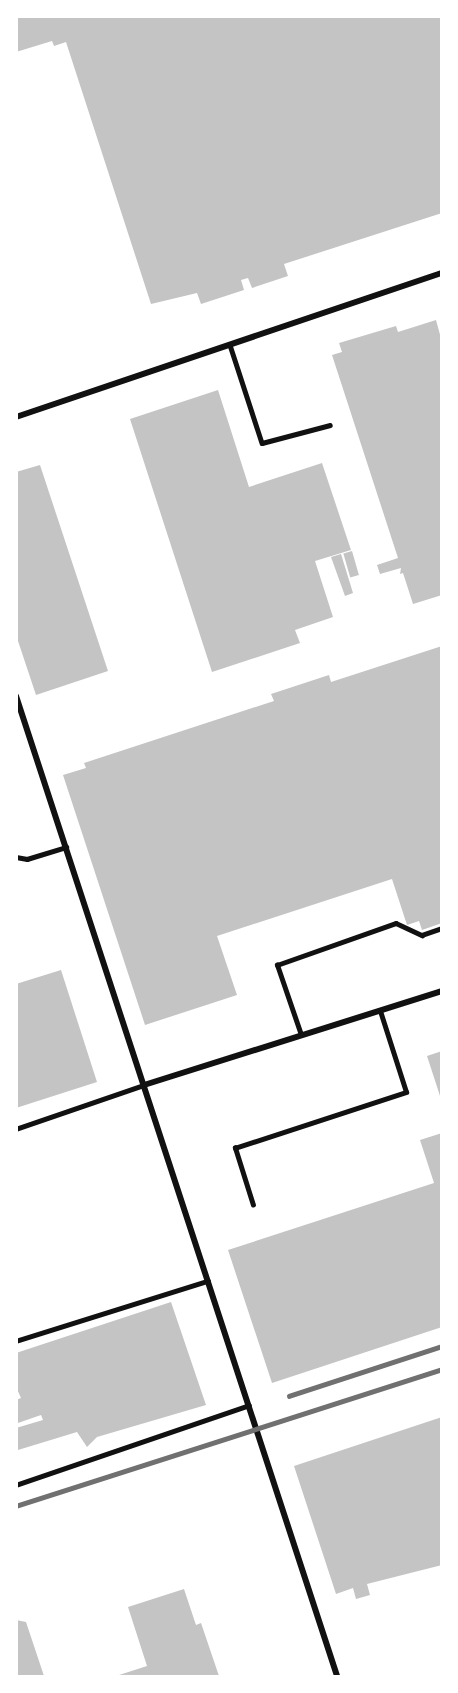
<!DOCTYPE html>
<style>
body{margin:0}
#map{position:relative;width:458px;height:1693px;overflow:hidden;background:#fff;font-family:"PT Serif",serif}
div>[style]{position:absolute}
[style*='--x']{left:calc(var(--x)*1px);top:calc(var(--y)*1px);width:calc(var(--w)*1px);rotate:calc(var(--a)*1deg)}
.building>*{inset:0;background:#c4c4c4;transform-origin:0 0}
.service>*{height:4.5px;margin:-2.25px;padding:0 2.25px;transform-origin:2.25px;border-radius:2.25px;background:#111}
.minor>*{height:6px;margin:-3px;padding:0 3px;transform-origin:3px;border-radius:3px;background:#111}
.rail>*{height:4.5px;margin:-2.25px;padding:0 2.25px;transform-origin:2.25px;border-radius:2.25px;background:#707070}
span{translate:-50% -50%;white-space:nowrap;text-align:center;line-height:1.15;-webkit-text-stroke:5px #fff;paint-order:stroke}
.frame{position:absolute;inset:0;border:18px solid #fff;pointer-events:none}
</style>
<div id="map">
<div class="building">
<div style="clip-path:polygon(16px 16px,442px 16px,442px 213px,284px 264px,288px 276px,252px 288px,248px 278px,241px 280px,244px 290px,201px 304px,197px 293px,151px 304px,66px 42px,54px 46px,52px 41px,16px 52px)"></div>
<div style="clip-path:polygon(436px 320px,442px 342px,442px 595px,413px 604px,403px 573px,400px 574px,401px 568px,380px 574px,377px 565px,398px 558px,332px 355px,342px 352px,339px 343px,396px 326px,398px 332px)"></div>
<div style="clip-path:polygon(218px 390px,249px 487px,322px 463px,351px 550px,315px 561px,333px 617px,295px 630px,300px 643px,212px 672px,130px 419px)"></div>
<div style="clip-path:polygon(40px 465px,108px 671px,36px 695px,16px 635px,16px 472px)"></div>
<div style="left:352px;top:551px;width:25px;height:9px;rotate:74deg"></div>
<div style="clip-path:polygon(341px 554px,353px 593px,345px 596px,331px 557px)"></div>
<div style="clip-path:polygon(442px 646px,442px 923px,422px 930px,419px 921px,407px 925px,392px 879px,217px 936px,237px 995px,145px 1025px,63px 775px,86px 768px,84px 763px,274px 701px,271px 694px,329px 675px,331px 682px)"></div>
<div style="clip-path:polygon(61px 970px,97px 1082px,16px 1108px,16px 984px)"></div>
<div style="clip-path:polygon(442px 1051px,442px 1099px,441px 1099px,427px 1056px)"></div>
<div style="clip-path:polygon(442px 1133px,442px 1327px,272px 1383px,228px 1250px,434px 1183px,420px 1140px)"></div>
<div style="clip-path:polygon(171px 1302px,206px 1405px,97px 1437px,87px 1447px,77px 1432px,18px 1450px,16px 1428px,43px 1420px,41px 1415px,18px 1423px,16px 1400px,21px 1398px,16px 1387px,16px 1353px)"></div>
<div style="clip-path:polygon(442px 1417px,442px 1565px,367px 1584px,370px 1595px,356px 1599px,353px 1588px,336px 1594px,294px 1466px)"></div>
<div style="clip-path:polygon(184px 1589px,196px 1625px,201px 1623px,219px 1676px,116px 1676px,147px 1666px,128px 1607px)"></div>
<div style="clip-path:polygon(16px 1620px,26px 1622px,44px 1676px,16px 1676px)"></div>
</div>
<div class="service">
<div style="--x:230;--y:345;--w:103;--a:71.9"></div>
<div style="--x:262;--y:443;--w:70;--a:-14.8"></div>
<div style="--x:16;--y:857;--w:11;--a:10"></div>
<div style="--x:27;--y:859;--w:41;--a:-17.1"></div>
<div style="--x:301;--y:1035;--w:74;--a:-108.9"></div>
<div style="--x:277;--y:965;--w:126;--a:-19.4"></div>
<div style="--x:396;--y:923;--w:29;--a:25"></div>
<div style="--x:422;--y:935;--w:21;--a:-19"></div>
<div style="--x:16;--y:1129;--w:135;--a:-19"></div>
<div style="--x:253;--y:1205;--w:60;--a:-107.5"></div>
<div style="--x:235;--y:1148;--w:180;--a:-18.1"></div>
<div style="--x:406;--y:1092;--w:85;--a:-107.8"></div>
<div style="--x:16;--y:1341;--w:201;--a:-17.4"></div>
<div style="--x:16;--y:1485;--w:246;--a:-18.9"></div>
</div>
<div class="minor">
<div style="--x:16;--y:417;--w:450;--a:-18.7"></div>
<div style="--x:16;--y:696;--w:1031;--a:71.86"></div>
<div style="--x:144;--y:1085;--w:312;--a:-17.5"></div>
</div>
<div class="rail">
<div style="--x:289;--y:1396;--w:161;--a:-18.1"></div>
<div style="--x:16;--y:1506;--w:447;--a:-17.8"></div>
</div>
<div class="frame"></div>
</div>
